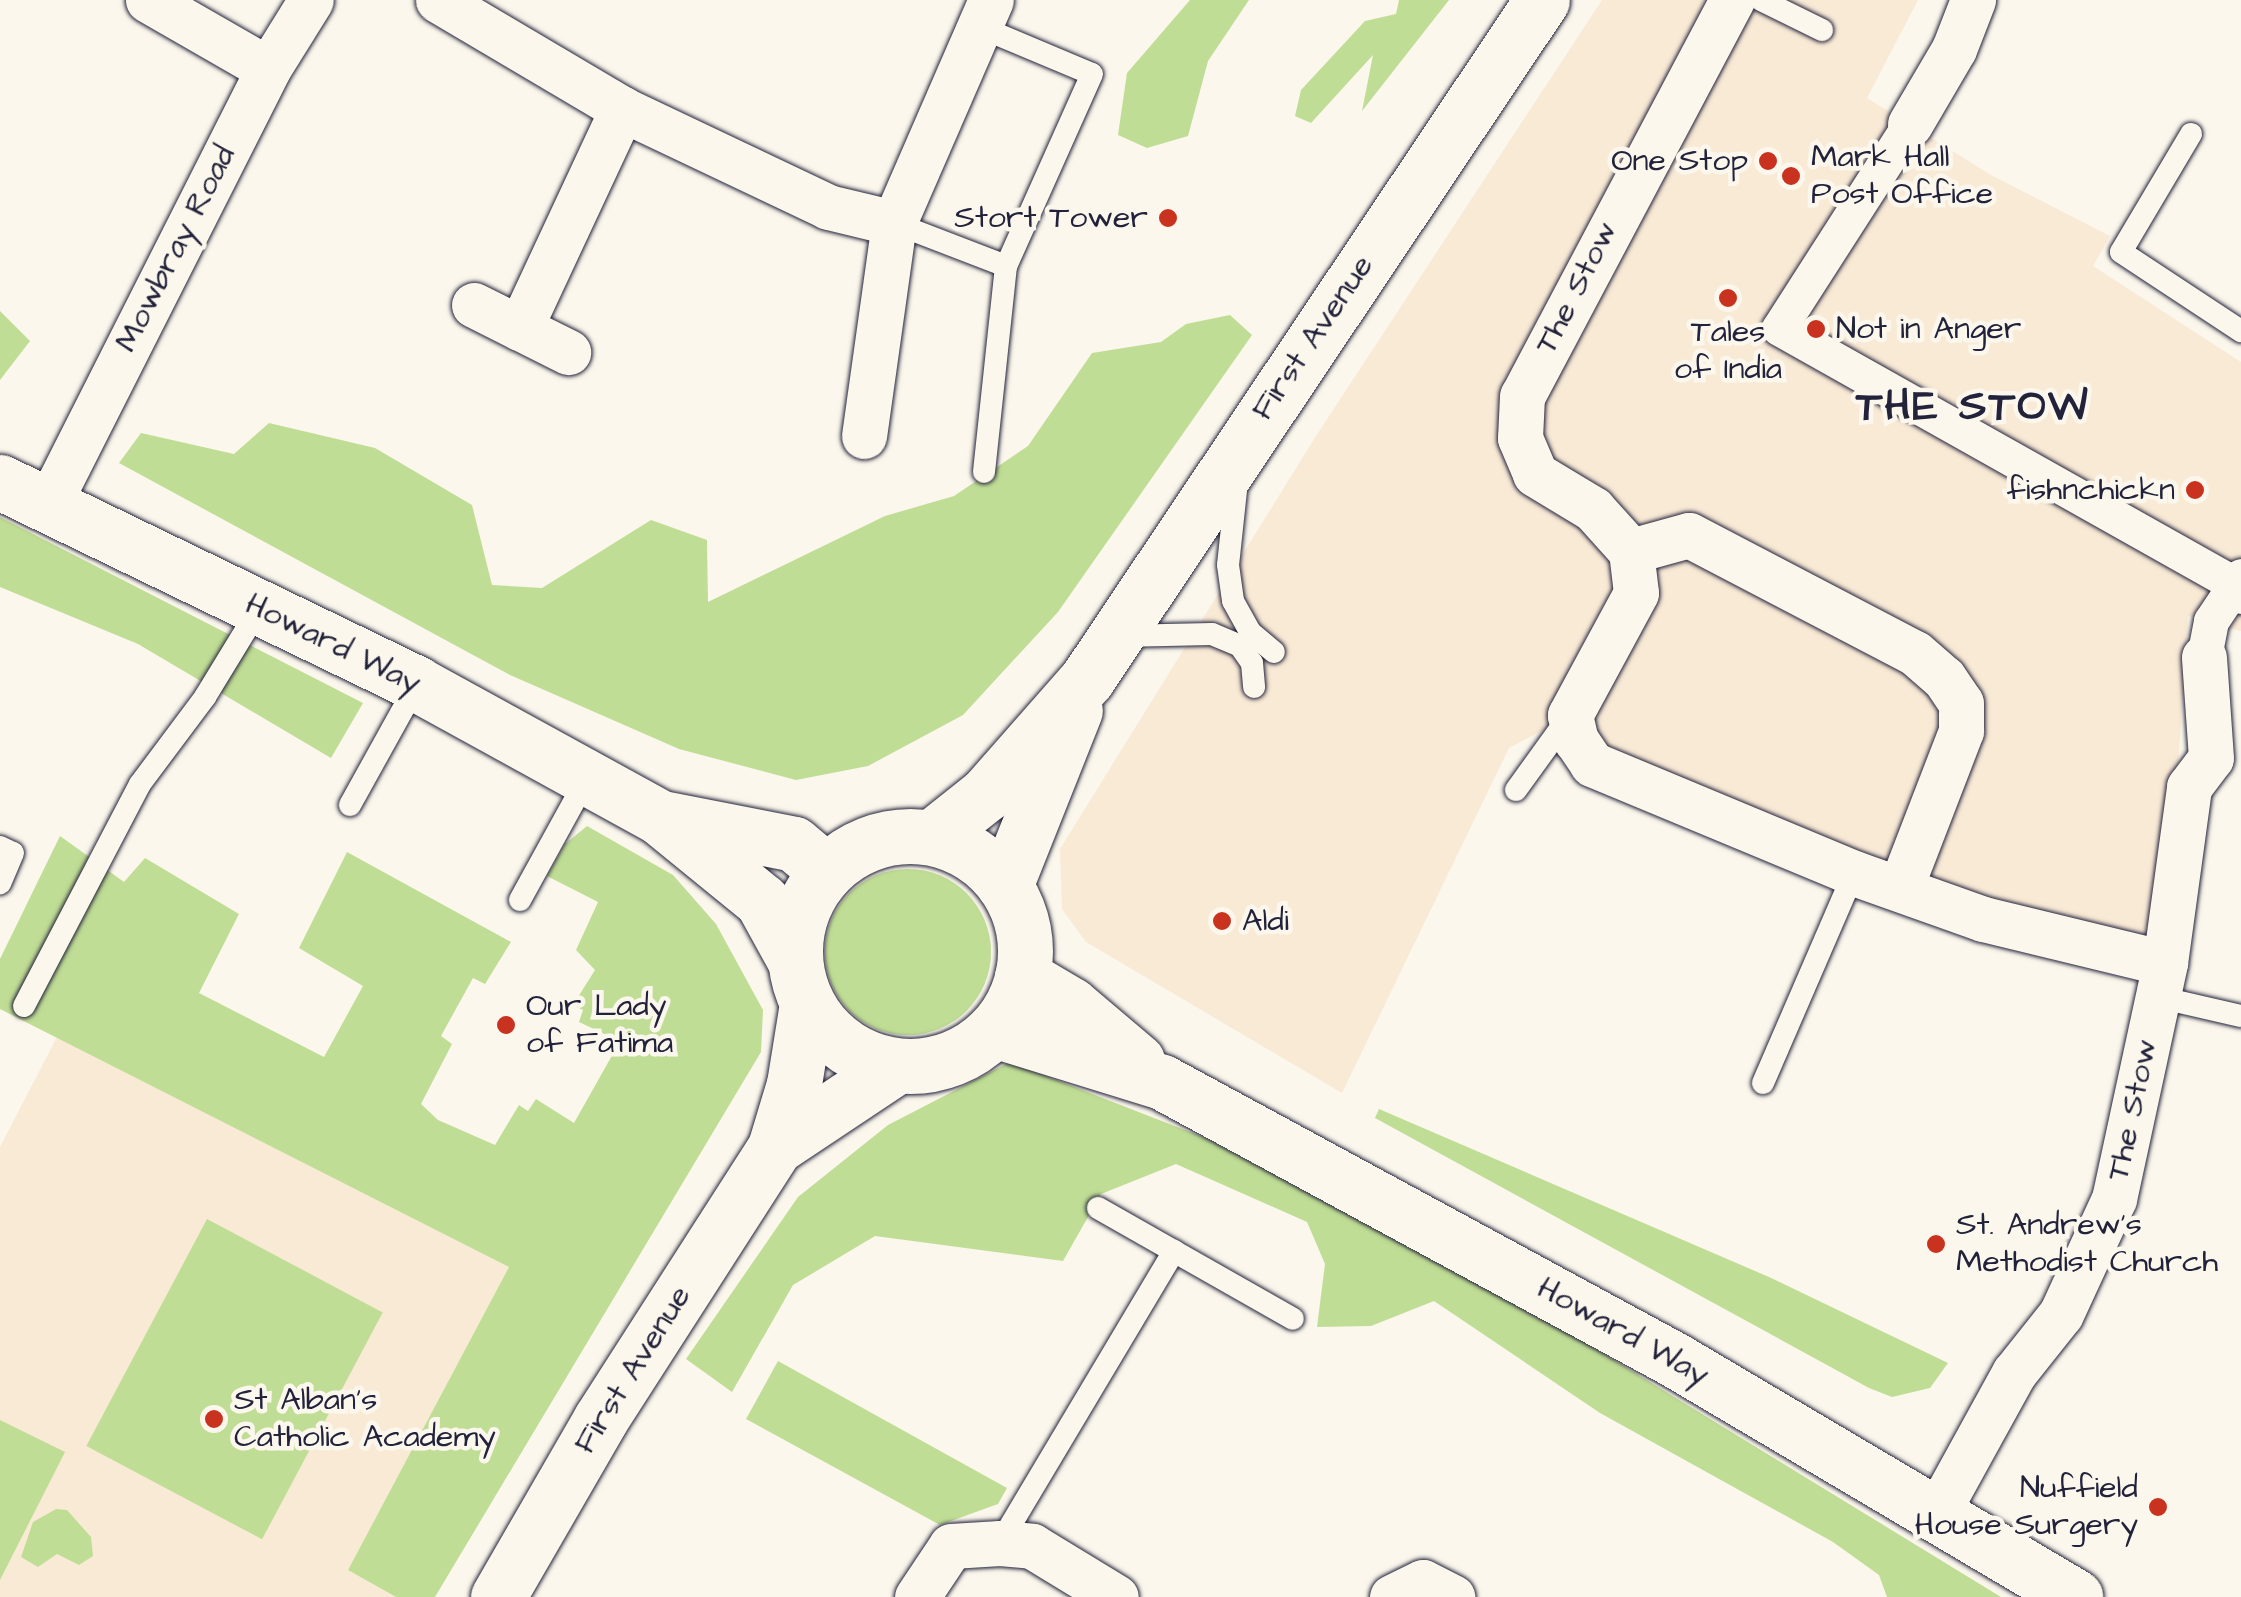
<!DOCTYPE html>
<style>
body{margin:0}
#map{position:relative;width:2241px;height:1597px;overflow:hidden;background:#fbf7ec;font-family:"Architects Daughter",sans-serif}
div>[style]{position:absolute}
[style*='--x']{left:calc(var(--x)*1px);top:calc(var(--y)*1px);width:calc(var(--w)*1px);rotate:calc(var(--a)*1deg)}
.built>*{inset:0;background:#f9ead6}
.green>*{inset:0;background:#c0dd95;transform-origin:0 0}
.round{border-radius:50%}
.roads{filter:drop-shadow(0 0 2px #22223b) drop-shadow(0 0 2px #22223b)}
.service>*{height:22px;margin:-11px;padding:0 11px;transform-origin:11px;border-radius:11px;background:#fbf7ec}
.pedestrian>*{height:35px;margin:-17.5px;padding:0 17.5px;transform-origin:17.5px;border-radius:17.5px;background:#fbf7ec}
.minor>*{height:45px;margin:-22.5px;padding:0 22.5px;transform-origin:22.5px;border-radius:22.5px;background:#fbf7ec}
.tertiary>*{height:55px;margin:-27.5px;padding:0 27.5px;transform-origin:27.5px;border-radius:27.5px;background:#fbf7ec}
.tertiary>.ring{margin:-27.5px;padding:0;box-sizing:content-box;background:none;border:55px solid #fbf7ec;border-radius:50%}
.dots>*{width:28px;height:28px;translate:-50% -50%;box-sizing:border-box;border:5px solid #fbf7ec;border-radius:50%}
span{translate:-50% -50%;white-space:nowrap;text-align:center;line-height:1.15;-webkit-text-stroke:9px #fbf7ec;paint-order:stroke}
.poi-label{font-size:32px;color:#22223b}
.left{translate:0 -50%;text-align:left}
.right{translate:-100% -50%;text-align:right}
.street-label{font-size:32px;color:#22223b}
.district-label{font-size:42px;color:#22223b;font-weight:700;letter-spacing:2.5px}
</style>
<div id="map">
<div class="built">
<div style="clip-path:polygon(1602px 0,1918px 0,1867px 98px,1991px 175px,2110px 236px,2093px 266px,2241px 362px,2241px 631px,2188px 616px,2165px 963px,1592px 764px,1570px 716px,1509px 748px,1342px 1093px,1086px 942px,1062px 909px,1060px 849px,1316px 436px)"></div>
<div style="clip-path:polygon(58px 1035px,509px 1267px,348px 1570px,396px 1597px,0 1597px,0 1147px)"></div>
</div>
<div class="green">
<div style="clip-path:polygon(1190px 0,1249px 0,1208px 61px,1188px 136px,1147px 148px,1118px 135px,1127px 73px)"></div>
<div style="clip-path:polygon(1399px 0,1449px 0,1362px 111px,1373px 55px,1311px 123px,1295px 116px,1301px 90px,1365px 21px,1396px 14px)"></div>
<div style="clip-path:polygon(0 311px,30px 341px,0 380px)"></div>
<div style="clip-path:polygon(1230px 315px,1252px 335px,1058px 612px,963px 715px,868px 766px,796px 780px,679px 749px,510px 675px,119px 463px,141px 433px,234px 454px,269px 423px,375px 448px,472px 505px,492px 585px,542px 588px,651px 520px,707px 540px,708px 602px,885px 516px,954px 496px,1028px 446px,1092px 353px,1161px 342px,1186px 324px)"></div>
<div style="clip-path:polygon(0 517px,363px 703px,331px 758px,138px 644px,0 587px)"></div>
<div style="clip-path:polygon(587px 826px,673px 875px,716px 924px,763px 1010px,761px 1052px,435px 1597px,396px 1597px,348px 1570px,509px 1267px,0 1009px,0 959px,60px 836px,124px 882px,145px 858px,239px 914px,199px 993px,324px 1057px,363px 986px,299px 948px,347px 852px,511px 942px,485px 984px,473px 978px,441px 1036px,452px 1044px,421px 1104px,438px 1120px,495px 1145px,519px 1105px,528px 1111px,536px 1099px,574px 1123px,614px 1052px,615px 1039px,579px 1022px,583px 1010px,573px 1005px,595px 970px,576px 950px,598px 902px,547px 876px,565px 844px)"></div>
<div class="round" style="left:825px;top:869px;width:166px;height:166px"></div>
<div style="clip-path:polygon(1010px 1062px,1208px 1139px,1560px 1327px,2001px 1597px,1887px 1597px,1879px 1575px,1833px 1542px,1600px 1413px,1434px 1301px,1371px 1326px,1317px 1327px,1325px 1264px,1307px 1222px,1176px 1164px,1101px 1194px,1063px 1261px,875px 1236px,793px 1285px,732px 1392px,686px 1359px,798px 1197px,888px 1125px)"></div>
<div style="clip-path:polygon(1379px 1109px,1769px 1277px,1948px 1363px,1930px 1388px,1892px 1397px,1869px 1388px,1375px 1118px)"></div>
<div style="left:207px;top:1219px;width:199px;height:257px;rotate:28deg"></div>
<div style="clip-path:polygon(778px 1361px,1007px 1488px,998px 1504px,940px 1525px,746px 1419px)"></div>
<div style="clip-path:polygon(0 1420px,65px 1452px,0 1580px)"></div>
<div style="clip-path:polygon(56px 1509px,67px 1510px,91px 1537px,93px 1556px,79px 1565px,57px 1554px,38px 1567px,21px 1557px,33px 1522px)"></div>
</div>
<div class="roads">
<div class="service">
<div style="--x:1761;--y:0;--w:68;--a:26.2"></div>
<div style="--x:980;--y:27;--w:121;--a:22.8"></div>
<div style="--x:1092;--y:74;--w:210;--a:114.1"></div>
<div style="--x:1006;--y:266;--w:207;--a:96.1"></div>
<div style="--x:2191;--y:134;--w:137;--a:120.7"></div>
<div style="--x:2121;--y:252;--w:144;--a:33.4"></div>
<div style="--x:894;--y:223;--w:120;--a:21"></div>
<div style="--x:1237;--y:481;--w:84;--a:96.1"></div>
<div style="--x:1228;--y:565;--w:36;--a:82"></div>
<div style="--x:1233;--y:601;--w:35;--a:61"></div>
<div style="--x:1250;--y:632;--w:31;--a:40"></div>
<div style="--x:1120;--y:636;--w:92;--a:-1.2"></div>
<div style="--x:1212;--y:634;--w:30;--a:23"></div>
<div style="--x:1240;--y:646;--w:21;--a:55"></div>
<div style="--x:1252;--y:663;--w:24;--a:85"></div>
<div style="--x:1516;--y:790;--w:92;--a:-54.2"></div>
<div style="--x:350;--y:805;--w:138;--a:-61"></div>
<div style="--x:0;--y:847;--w:14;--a:25"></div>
<div style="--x:13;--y:853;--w:33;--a:113"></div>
<div style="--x:520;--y:900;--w:137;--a:-61.2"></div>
<div style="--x:2158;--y:997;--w:85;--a:12.9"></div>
<div style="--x:24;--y:1006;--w:250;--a:-62.4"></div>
<div style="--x:140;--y:784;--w:109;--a:-53.2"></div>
<div style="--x:205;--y:697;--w:105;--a:-58.6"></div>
<div style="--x:1763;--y:1083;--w:229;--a:-66.6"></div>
<div style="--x:1098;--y:1208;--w:224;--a:29.6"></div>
<div style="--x:1000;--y:1543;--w:340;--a:-59.2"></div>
</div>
<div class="pedestrian">
<div style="--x:1910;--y:124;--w:242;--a:122.7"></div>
<div style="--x:1779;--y:328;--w:524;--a:29.35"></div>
<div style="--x:2236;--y:585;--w:12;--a:66"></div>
<div style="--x:2204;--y:657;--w:37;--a:-79"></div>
<div style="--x:2211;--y:621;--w:54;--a:-56.3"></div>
</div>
<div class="minor">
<div style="--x:148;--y:0;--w:138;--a:29.9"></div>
<div style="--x:438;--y:0;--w:214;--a:30.6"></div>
<div style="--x:622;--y:109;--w:228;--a:25.4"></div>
<div style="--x:828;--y:207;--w:68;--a:13.6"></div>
<div style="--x:894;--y:223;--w:243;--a:-66.5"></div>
<div style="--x:1732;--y:0;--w:448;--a:117.9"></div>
<div style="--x:1522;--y:396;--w:42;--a:92.7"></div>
<div style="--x:1520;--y:438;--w:39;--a:67"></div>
<div style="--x:1535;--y:474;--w:68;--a:31.1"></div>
<div style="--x:1593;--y:509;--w:57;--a:47.9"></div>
<div style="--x:1631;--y:551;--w:42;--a:83.2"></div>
<div style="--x:1636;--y:593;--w:139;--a:118.4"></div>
<div style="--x:1570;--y:715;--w:26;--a:77"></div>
<div style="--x:1576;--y:740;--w:29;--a:56"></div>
<div style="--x:1592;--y:764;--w:284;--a:22.6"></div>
<div style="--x:1854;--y:873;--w:137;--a:19.6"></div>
<div style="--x:1983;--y:919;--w:187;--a:13.6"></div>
<div style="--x:1910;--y:124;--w:87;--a:-59.6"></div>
<div style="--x:1954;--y:49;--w:53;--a:-68.8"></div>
<div style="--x:474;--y:305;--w:51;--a:26.6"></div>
<div style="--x:520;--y:328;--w:242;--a:-65"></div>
<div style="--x:520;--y:328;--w:54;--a:26.6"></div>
<div style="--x:864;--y:436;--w:215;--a:-82"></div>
<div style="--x:49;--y:503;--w:486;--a:-63.2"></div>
<div style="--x:268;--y:69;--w:81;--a:-58.1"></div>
<div style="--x:1631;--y:551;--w:60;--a:-15.4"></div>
<div style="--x:1689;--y:535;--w:255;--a:27.6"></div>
<div style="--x:1915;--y:653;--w:38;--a:41"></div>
<div style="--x:1944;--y:678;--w:30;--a:56"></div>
<div style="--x:1961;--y:703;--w:28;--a:90"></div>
<div style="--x:1961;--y:731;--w:169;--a:111.1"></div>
<div style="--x:1938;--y:1511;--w:158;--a:-61.2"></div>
<div style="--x:2014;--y:1373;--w:75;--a:-51.5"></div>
<div style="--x:2061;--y:1314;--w:127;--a:-65.3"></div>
<div style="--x:2114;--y:1199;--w:241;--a:-77.8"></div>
<div style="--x:2165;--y:963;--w:178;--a:-82.2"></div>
<div style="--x:2189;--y:787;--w:36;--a:-53"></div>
<div style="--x:2211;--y:758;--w:101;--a:-94"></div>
<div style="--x:917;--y:1597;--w:61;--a:-56.3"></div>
<div style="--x:951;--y:1546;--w:49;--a:-3.5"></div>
<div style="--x:1000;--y:1543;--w:32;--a:5"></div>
<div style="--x:1032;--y:1546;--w:98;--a:31.3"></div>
<div style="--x:1392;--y:1597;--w:34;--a:-26"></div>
<div style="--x:1423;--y:1582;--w:33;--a:27"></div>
</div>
<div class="tertiary">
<div style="--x:0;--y:482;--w:463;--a:25.8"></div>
<div style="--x:417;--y:684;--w:276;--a:28.8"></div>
<div style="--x:659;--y:817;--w:133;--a:39.2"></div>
<div style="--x:762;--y:901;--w:68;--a:61.2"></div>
<div style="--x:667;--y:819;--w:129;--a:11.1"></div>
<div style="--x:794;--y:844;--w:42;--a:40.2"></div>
<div class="ring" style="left:795px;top:836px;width:175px;height:175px"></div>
<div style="--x:932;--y:837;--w:69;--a:-38.5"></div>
<div style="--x:986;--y:794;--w:153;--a:-48.7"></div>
<div style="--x:1087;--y:679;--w:817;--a:-56.17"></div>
<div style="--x:1005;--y:886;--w:189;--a:-68.3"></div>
<div style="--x:1022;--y:976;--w:57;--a:30.6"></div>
<div style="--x:1071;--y:1005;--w:87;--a:40.3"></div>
<div style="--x:994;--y:1030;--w:176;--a:17.2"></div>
<div style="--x:1162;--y:1082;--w:583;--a:28.45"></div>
<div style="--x:1675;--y:1360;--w:465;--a:30.6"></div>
<div style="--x:775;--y:1147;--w:146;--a:-33.6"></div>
<div style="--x:498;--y:1597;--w:204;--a:-60"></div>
<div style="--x:600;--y:1420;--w:324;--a:-57.3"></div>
<div style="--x:775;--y:1147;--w:66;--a:-73.2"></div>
<div style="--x:794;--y:1084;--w:81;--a:-80.8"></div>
</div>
</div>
<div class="dots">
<div style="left:1768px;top:161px;background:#c8321e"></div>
<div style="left:1791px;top:176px;background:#c8321e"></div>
<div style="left:1168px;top:218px;background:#c8321e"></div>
<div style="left:1728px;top:298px;background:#c8321e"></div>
<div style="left:1816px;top:329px;background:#c8321e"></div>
<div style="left:2195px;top:490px;background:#c8321e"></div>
<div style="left:1222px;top:921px;background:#c8321e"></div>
<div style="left:506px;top:1025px;background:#c8321e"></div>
<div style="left:1936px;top:1244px;background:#c8321e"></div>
<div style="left:214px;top:1419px;background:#c8321e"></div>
<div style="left:2158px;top:1507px;background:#c8321e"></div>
</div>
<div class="poi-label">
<span class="left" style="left:1811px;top:176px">Mark Hall<br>Post Office</span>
<span class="right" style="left:1748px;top:161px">One Stop</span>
<span class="right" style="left:1148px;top:218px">Stort Tower</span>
<span class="left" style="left:1836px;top:329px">Not in Anger</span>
<span style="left:1728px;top:351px">Tales<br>of India</span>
<span class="right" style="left:2175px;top:490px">fishnchickn</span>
<span class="left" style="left:1242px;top:921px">Aldi</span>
<span class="left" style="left:526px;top:1025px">Our Lady<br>of Fatima</span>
<span class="left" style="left:1956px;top:1244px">St. Andrew's<br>Methodist Church</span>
<span class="left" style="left:234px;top:1419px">St Alban's<br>Catholic Academy</span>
<span class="right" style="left:2138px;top:1507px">Nuffield<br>House Surgery</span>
</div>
<div class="street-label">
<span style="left:176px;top:249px;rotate:-63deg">Mowbray Road</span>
<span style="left:1577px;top:288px;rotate:-63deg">The Stow</span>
<span style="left:1313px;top:338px;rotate:-56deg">First Avenue</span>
<span style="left:333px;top:644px;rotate:26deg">Howard Way</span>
<span style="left:2133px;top:1110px;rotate:-78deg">The Stow</span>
<span style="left:1623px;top:1332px;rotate:29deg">Howard Way</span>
<span style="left:633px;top:1370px;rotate:-58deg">First Avenue</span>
</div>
<div class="district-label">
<span style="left:1973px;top:407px">THE STOW</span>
</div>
</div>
